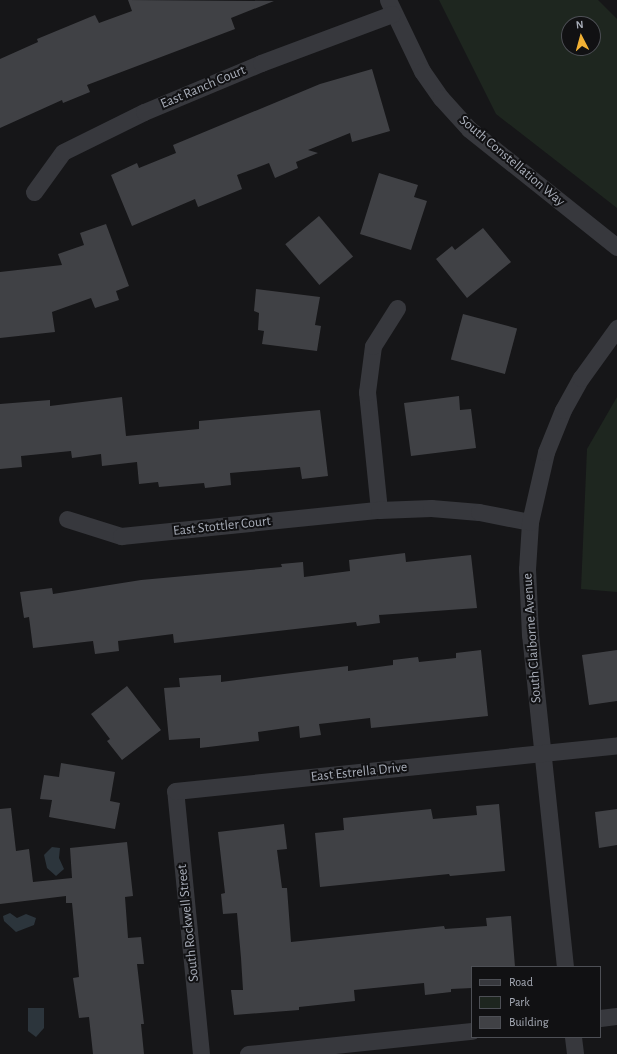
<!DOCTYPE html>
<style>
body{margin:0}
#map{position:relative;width:617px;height:1054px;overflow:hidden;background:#161618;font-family:"Alegreya Sans",sans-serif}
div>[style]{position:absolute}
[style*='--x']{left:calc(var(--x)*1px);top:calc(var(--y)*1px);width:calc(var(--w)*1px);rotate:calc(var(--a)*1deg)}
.green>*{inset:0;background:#1e261f}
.water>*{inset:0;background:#2c353c}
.building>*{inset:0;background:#404145;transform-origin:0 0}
.minor>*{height:17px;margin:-8.5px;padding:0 8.5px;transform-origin:8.5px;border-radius:8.5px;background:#37383d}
span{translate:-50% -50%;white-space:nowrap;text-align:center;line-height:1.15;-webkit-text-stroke:4px #111113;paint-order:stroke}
.street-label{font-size:14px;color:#a8adb8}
.legend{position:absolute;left:471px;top:966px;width:130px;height:72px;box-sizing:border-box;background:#111113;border:1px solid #4d4f55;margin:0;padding:5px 7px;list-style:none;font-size:12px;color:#a8adb8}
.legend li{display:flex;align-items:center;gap:8px;height:20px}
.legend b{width:20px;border:1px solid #4d4f55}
.north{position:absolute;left:561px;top:16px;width:40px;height:40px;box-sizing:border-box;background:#111113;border:1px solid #4d4f55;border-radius:50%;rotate:354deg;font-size:11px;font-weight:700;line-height:16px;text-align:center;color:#a8adb8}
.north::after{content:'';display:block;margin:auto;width:14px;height:18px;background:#f2b134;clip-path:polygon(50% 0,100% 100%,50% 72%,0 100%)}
</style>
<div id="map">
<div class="green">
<div style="clip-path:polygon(evenodd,439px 0,598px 0,617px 19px,617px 208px,496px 114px,439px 0,569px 24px,593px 24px,593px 48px,569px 48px,569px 24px)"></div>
<div style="clip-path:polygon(617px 397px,617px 592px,581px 589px,587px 449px)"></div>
</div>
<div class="water">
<div style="clip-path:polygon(52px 847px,60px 848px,59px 858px,64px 869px,56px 876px,47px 868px,44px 855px)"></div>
<div style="clip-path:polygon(10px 913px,17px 918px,26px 914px,36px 918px,34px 925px,16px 932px,4px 921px,3px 916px)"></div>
<div style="clip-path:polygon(28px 1008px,44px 1008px,44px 1028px,36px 1037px,28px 1031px)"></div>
</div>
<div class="building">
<div style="clip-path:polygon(128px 0,274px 1px,231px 18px,235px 29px,87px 85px,90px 92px,63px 103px,62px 100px,0 128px,0 59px,38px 42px,37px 39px,95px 15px,99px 23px,132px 11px)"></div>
<div style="clip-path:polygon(372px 69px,390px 131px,352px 142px,350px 133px,308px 150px,318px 153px,296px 162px,298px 168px,275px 178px,269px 163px,237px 175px,242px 189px,198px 207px,195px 199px,132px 226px,111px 175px,137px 163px,139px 168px,176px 153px,173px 145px,320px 84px)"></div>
<div style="clip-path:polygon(379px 173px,418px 185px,414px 197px,427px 201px,411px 250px,360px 234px)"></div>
<div style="left:319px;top:216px;width:53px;height:44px;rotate:50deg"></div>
<div style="clip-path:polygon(106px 224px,129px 286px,116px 291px,119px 300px,95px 308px,91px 298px,52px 312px,55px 332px,0 338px,0 272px,62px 265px,58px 254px,84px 245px,80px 233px)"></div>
<div style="clip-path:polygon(483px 228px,511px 262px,467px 298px,436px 259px,452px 246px,455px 250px)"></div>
<div style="clip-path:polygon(256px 289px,320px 297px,315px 325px,321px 326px,317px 351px,262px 344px,264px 331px,258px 330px,259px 313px,254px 311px)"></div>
<div style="left:463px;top:314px;width:56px;height:47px;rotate:15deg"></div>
<div style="clip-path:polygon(459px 396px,460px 410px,471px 409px,476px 448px,411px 456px,404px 403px)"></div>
<div style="clip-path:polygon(122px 397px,126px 436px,199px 429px,199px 421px,320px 410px,328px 476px,302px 479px,300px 467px,230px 473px,231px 485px,205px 488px,204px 483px,159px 487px,158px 482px,139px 484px,137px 462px,102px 466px,101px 454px,72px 458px,71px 451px,21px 456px,22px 467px,0 469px,0 404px,50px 400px,50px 406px)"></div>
<div style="clip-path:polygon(405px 553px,406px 562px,471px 555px,477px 608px,379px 615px,380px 623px,357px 626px,356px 622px,174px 643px,173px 634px,118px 641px,119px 651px,95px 654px,93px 641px,33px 648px,29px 617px,24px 618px,20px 592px,52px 588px,53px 594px,141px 580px,282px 567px,281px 564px,303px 562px,304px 577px,350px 571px,349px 560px)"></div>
<div style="clip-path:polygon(481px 650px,488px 716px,371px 728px,370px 718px,319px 724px,321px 735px,300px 738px,299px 726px,258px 732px,259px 741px,200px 748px,200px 738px,169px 740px,164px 688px,180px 687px,179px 678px,221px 675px,221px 682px,348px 666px,348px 671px,393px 665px,393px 660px,418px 657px,419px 662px,456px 658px,456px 653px)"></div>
<div style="clip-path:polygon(617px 650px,617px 701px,589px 705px,582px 655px)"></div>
<div style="clip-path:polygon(127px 686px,161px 730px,122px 760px,107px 741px,110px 739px,91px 714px)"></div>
<div style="clip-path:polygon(61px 763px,115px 772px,110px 801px,120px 803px,115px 829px,49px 817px,52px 800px,40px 799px,44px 775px,59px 777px)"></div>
<div style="clip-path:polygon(499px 804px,505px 871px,450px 876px,449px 874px,320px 887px,315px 833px,344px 830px,343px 818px,431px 809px,433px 819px,477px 815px,476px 806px)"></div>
<div style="clip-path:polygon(11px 808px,16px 851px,29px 849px,33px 882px,72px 878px,70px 848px,127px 842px,133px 896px,125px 897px,128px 938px,141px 937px,144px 964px,137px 964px,144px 1024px,141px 1024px,144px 1054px,93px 1054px,89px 1017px,79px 1018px,73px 978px,79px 977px,72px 903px,66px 903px,66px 896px,0 904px,0 809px)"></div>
<div style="clip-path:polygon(617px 809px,617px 845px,599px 848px,595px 812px)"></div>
<div style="clip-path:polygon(284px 824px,287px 849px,277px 850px,282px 888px,287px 888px,291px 942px,444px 926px,445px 929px,487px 926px,486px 918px,511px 916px,515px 967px,472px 967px,472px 988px,451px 989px,451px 992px,425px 995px,424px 983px,354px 990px,355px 1001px,299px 1007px,299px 1010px,234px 1015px,231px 990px,243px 990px,241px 958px,237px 913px,223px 914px,221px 894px,225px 893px,218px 832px)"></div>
</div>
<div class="minor">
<div style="--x:388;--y:0;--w:79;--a:64.4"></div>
<div style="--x:422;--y:71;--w:33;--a:55"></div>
<div style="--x:441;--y:98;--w:42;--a:47.9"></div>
<div style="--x:469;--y:129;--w:189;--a:38.6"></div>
<div style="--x:34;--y:192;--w:49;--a:-54.1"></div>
<div style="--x:63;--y:152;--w:90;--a:-26.3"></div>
<div style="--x:144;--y:112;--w:127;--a:-22.7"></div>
<div style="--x:261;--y:63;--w:140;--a:-20.5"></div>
<div style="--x:379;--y:510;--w:119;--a:-95.8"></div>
<div style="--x:367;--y:392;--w:46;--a:-82.6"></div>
<div style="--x:373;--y:346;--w:45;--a:-57.7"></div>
<div style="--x:67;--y:519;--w:57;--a:17.5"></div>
<div style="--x:121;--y:536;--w:259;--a:-5.8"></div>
<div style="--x:379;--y:510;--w:52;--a:-2.2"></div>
<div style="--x:431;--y:508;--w:48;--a:4.8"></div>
<div style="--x:479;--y:512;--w:52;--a:11.1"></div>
<div style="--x:565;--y:967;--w:334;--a:-96"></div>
<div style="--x:530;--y:635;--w:66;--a:-92.6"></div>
<div style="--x:527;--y:569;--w:47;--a:-86.3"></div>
<div style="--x:530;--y:522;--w:72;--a:-77.1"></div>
<div style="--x:546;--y:452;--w:45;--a:-68"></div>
<div style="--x:563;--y:410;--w:37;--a:-61"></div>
<div style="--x:581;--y:378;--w:62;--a:-54.2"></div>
<div style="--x:600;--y:1018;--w:17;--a:-7"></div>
<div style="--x:573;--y:1037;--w:17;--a:83"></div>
<div style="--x:201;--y:1054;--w:264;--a:-95.6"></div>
<div style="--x:175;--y:791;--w:444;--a:-5.9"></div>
<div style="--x:248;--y:1054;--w:225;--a:-5.9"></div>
</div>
<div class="street-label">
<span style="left:203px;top:87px;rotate:-23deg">East Ranch Court</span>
<span style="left:512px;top:161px;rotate:40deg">South Constellation Way</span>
<span style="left:222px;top:526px;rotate:-6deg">East Stottler Court</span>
<span style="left:532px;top:638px;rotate:-94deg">South Claiborne Avenue</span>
<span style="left:359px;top:772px;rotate:-6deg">East Estrella Drive</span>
<span style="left:188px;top:923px;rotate:-96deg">South Rockwell Street</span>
</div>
<ul class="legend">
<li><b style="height:5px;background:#37383d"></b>Road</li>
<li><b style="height:11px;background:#1e261f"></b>Park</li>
<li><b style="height:11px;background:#404145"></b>Building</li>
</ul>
<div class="north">N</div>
</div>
